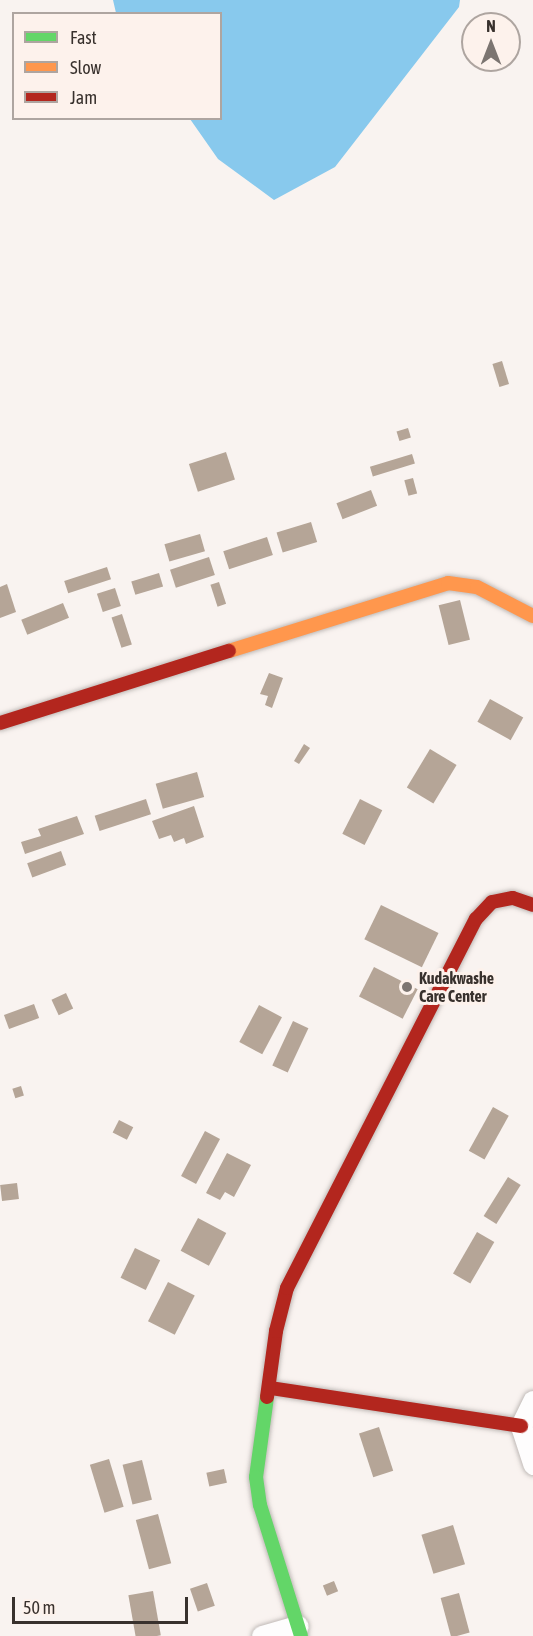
<!DOCTYPE html>
<style>
body{margin:0}
#map{position:relative;width:533px;height:1636px;overflow:hidden;background:#f9f3f0;font-family:"Asap Condensed",sans-serif}
div>[style]{position:absolute}
[style*='--x']{left:calc(var(--x)*1px);top:calc(var(--y)*1px);width:calc(var(--w)*1px);rotate:calc(var(--a)*1deg)}
.water>*{inset:0;background:#88c9ed}
.building>*{inset:0;background:#b5a597;transform-origin:0 0}
.roads{filter:drop-shadow(0 0 2px #c0bab7) drop-shadow(0 0 2px #c0bab7)}
.street>*{height:21px;margin:-10.5px;padding:0 10.5px;transform-origin:10.5px;border-radius:10.5px;background:#fefdfd}
.fast>*{height:14px;margin:-7px;padding:0 7px;transform-origin:7px;border-radius:7px;background:#63d668}
.slow>*{height:14px;margin:-7px;padding:0 7px;transform-origin:7px;border-radius:7px;background:#ff974d}
.jam>*{height:14px;margin:-7px;padding:0 7px;transform-origin:7px;border-radius:7px;background:#b3261e}
.dots>*{width:16px;height:16px;translate:-50% -50%;box-sizing:border-box;border:3px solid #fdf2ec;border-radius:50%}
span{translate:-50% -50%;white-space:nowrap;text-align:center;line-height:1.15;-webkit-text-stroke:6px #fdf2ec;paint-order:stroke}
.poi-label{font-size:16px;color:#38312d;font-weight:700}
.left{translate:0 -50%;text-align:left}
.legend{position:absolute;left:12px;top:12px;width:210px;height:108px;box-sizing:border-box;background:#fdf2ec;border:2px solid #aea5a0;margin:0;padding:8px 10px;list-style:none;font-size:18px;color:#38312d}
.legend li{display:flex;align-items:center;gap:12px;height:30px}
.legend b{width:30px;border:2px solid #aea5a0}
.north{position:absolute;left:461px;top:12px;width:60px;height:60px;box-sizing:border-box;background:#fdf2ec;border:2px solid #aea5a0;border-radius:50%;rotate:0deg;font-size:16px;font-weight:700;line-height:24px;text-align:center;color:#38312d}
.north::after{content:'';display:block;margin:auto;width:21px;height:27px;background:#7c7571;clip-path:polygon(50% 0,100% 100%,50% 72%,0 100%)}
.scale{position:absolute;left:12px;top:1597px;width:176px;height:27px;box-sizing:border-box;border:3px solid #38312d;border-top:0;padding-left:8px;font-size:18px;line-height:21px;white-space:nowrap;color:#38312d;-webkit-text-stroke:4px #fdf2ec;paint-order:stroke}
</style>
<div id="map">
<div class="water">
<div style="clip-path:polygon(113px 0,460px 0,459px 7px,335px 167px,274px 200px,218px 159px,190px 119px,220px 118px,220px 14px,116px 13px)"></div>
</div>
<div class="building">
<div style="left:502px;top:361px;width:24px;height:10px;rotate:73deg"></div>
<div style="left:408px;top:428px;width:10px;height:12px;rotate:73deg"></div>
<div style="left:226px;top:452px;width:29px;height:39px;rotate:72deg"></div>
<div style="left:412px;top:454px;width:10px;height:44px;rotate:73deg"></div>
<div style="left:413px;top:478px;width:16px;height:9px;rotate:75deg"></div>
<div style="left:371px;top:490px;width:17px;height:37px;rotate:69deg"></div>
<div style="left:311px;top:522px;width:21px;height:36px;rotate:73deg"></div>
<div style="left:200px;top:534px;width:18px;height:37px;rotate:74deg"></div>
<div style="left:267px;top:537px;width:19px;height:46px;rotate:72deg"></div>
<div style="left:209px;top:557px;width:19px;height:41px;rotate:72deg"></div>
<div style="left:107px;top:567px;width:13px;height:45px;rotate:72deg"></div>
<div style="left:159px;top:573px;width:14px;height:29px;rotate:73deg"></div>
<div style="left:219px;top:582px;width:23px;height:9px;rotate:72deg"></div>
<div style="clip-path:polygon(7px 584px,16px 612px,0 618px,0 587px)"></div>
<div style="left:115px;top:588px;width:19px;height:19px;rotate:72deg"></div>
<div style="left:460px;top:600px;width:41px;height:22px;rotate:76deg"></div>
<div style="left:63px;top:603px;width:16px;height:45px;rotate:68deg"></div>
<div style="left:122px;top:614px;width:32px;height:11px;rotate:72deg"></div>
<div style="clip-path:polygon(269px 673px,283px 678px,272px 708px,265px 705px,268px 696px,260px 694px)"></div>
<div style="left:490px;top:699px;width:38px;height:26px;rotate:29deg"></div>
<div style="clip-path:polygon(304px 744px,310px 748px,299px 764px,294px 761px)"></div>
<div style="left:430px;top:749px;width:31px;height:45px;rotate:31deg"></div>
<div style="left:197px;top:772px;width:26px;height:43px;rotate:74deg"></div>
<div style="left:146px;top:799px;width:16px;height:54px;rotate:72deg"></div>
<div style="left:360px;top:799px;width:25px;height:39px;rotate:27deg"></div>
<div style="clip-path:polygon(194px 806px,204px 837px,186px 844px,184px 838px,174px 842px,171px 835px,159px 839px,152px 821px)"></div>
<div style="clip-path:polygon(77px 816px,84px 834px,25px 854px,21px 842px,41px 836px,38px 829px)"></div>
<div style="left:61px;top:851px;width:15px;height:36px;rotate:70deg"></div>
<div style="left:381px;top:905px;width:64px;height:38px;rotate:26deg"></div>
<div style="left:374px;top:967px;width:49px;height:33px;rotate:27deg"></div>
<div style="left:66px;top:993px;width:17px;height:16px;rotate:65deg"></div>
<div style="left:34px;top:1004px;width:15px;height:32px;rotate:70deg"></div>
<div style="left:259px;top:1005px;width:26px;height:42px;rotate:28deg"></div>
<div style="left:293px;top:1021px;width:17px;height:49px;rotate:25deg"></div>
<div style="left:21px;top:1086px;width:10px;height:9px;rotate:73deg"></div>
<div style="left:493px;top:1107px;width:18px;height:50px;rotate:29deg"></div>
<div style="left:119px;top:1120px;width:16px;height:14px;rotate:27deg"></div>
<div style="left:205px;top:1131px;width:17px;height:51px;rotate:28deg"></div>
<div style="clip-path:polygon(227px 1153px,251px 1165px,234px 1197px,225px 1192px,220px 1200px,206px 1193px)"></div>
<div style="left:508px;top:1177px;width:15px;height:46px;rotate:32deg"></div>
<div style="left:17px;top:1183px;width:16px;height:17px;rotate:83deg"></div>
<div style="left:198px;top:1218px;width:32px;height:37px;rotate:28deg"></div>
<div style="left:477px;top:1232px;width:20px;height:48px;rotate:30deg"></div>
<div style="left:135px;top:1248px;width:28px;height:33px;rotate:26deg"></div>
<div style="left:168px;top:1282px;width:30px;height:44px;rotate:27deg"></div>
<div style="left:379px;top:1427px;width:46px;height:21px;rotate:72deg"></div>
<div style="left:109px;top:1459px;width:50px;height:20px;rotate:73deg"></div>
<div style="left:142px;top:1460px;width:41px;height:20px;rotate:76deg"></div>
<div style="left:224px;top:1469px;width:14px;height:18px;rotate:78deg"></div>
<div style="left:158px;top:1514px;width:51px;height:23px;rotate:75deg"></div>
<div style="left:453px;top:1525px;width:41px;height:33px;rotate:73deg"></div>
<div style="left:334px;top:1581px;width:11px;height:12px;rotate:68deg"></div>
<div style="left:207px;top:1583px;width:24px;height:18px;rotate:71deg"></div>
<div style="left:153px;top:1591px;width:45px;height:25px;rotate:80deg"></div>
<div style="left:459px;top:1593px;width:41px;height:19px;rotate:75deg"></div>
</div>
<div class="roads">
<div class="street">
<div style="--x:533;--y:1401;--w:28;--a:116"></div>
<div style="--x:521;--y:1426;--w:40;--a:72"></div>
<div style="--x:262;--y:1636;--w:37;--a:-16"></div>
</div>
<div class="fast">
<div style="--x:267;--y:1397;--w:81;--a:97.8"></div>
<div style="--x:256;--y:1477;--w:28;--a:82"></div>
<div style="--x:260;--y:1505;--w:137;--a:72.6"></div>
</div>
<div class="slow">
<div style="--x:229;--y:651;--w:229;--a:-17.2"></div>
<div style="--x:448;--y:583;--w:29;--a:8"></div>
<div style="--x:477;--y:587;--w:63;--a:27.4"></div>
</div>
<div class="jam">
<div style="--x:0;--y:723;--w:240;--a:-17.5"></div>
<div style="--x:270;--y:1388;--w:254;--a:8.6"></div>
<div style="--x:267;--y:1397;--w:67;--a:-82.2"></div>
<div style="--x:276;--y:1331;--w:44;--a:-75.7"></div>
<div style="--x:287;--y:1288;--w:415;--a:-62.9"></div>
<div style="--x:476;--y:919;--w:23;--a:-47"></div>
<div style="--x:492;--y:902;--w:21;--a:-11"></div>
<div style="--x:513;--y:898;--w:21;--a:19"></div>
</div>
</div>
<div class="dots">
<div style="left:407px;top:987px;background:#7c7571"></div>
</div>
<div class="poi-label">
<span class="left" style="left:419px;top:987px">Kudakwashe<br>Care Center</span>
</div>
<ul class="legend">
<li><b style="height:8px;background:#63d668"></b>Fast</li>
<li><b style="height:8px;background:#ff974d"></b>Slow</li>
<li><b style="height:8px;background:#b3261e"></b>Jam</li>
</ul>
<div class="north">N</div>
<div class="scale">50 m</div>
</div>
